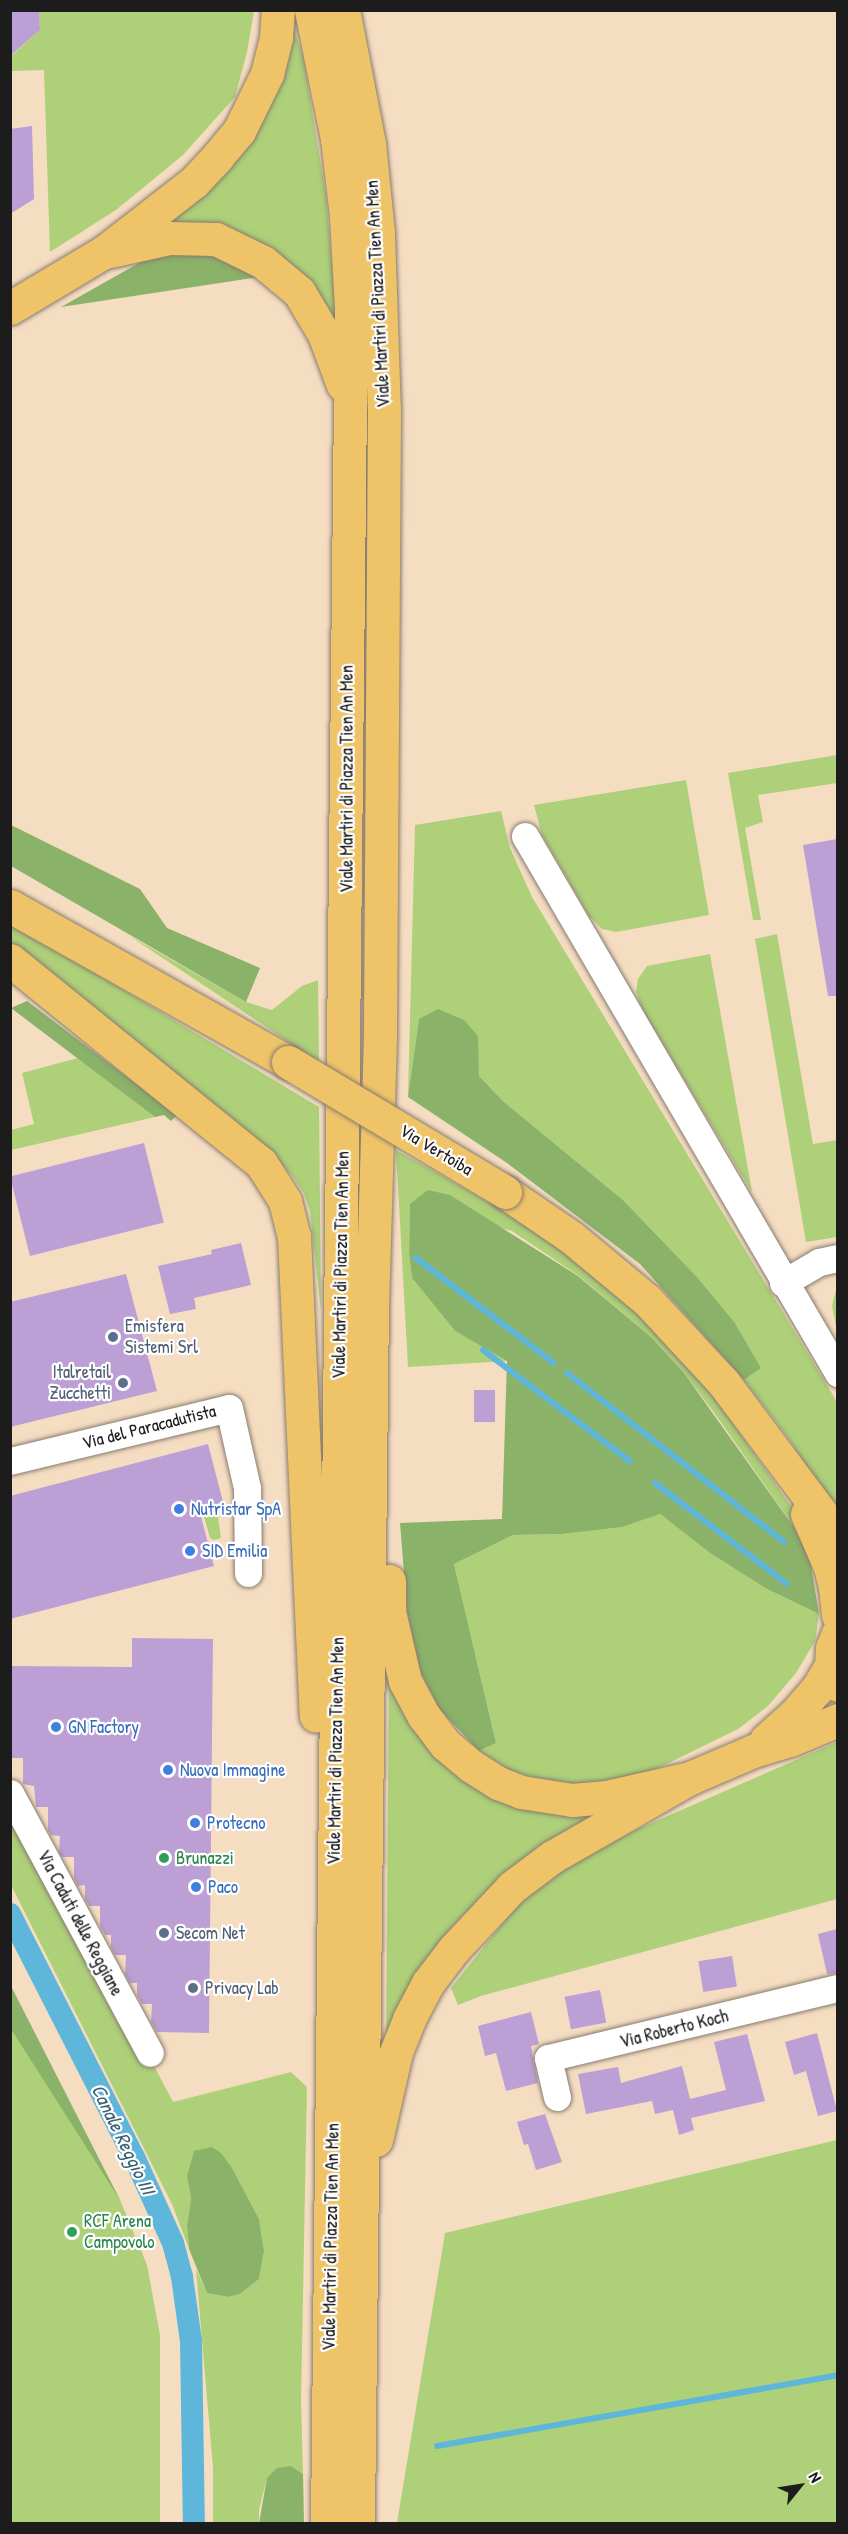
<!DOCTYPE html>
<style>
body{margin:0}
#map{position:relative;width:848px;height:2534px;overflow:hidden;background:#f5ddc2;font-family:"Patrick Hand",sans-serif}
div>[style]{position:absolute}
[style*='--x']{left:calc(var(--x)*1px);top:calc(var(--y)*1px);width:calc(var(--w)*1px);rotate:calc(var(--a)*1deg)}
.green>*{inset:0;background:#add079}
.forest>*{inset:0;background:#8ab269}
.stream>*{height:6px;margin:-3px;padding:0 3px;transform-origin:3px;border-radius:3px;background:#5eb7db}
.canal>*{height:22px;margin:-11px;padding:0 11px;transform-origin:11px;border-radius:11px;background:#5eb7db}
.building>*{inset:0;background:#bc9fd4;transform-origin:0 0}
.roads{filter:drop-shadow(0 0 2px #887c6f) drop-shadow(0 0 2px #887c6f)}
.minor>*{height:27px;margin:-13.5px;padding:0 13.5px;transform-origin:13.5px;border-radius:13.5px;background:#fff}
.major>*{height:33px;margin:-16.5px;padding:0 16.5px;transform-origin:16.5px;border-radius:16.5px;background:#efc469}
.highway>*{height:33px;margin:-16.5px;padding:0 16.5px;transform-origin:16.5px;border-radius:16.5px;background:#efc469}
.bridges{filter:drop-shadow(0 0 2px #887c6f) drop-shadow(0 0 2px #887c6f)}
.major-bridge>*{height:33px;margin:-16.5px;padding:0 16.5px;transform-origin:16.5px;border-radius:16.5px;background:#efc469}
.dots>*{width:16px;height:16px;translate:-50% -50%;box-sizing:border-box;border:3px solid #fff;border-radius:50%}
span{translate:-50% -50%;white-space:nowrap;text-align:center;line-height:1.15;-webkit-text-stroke:4.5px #fff;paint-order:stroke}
.street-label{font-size:18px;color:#1c1c1c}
.service-label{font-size:18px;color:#4e5e75}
.left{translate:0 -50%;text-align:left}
.right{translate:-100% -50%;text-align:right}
.shop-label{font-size:18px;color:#366cbe}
.leisure-label{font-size:18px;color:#27864d}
.water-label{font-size:20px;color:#3a6272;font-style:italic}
.frame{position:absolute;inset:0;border:12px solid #1c1c1c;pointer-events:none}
.north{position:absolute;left:770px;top:2456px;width:60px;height:60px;-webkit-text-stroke:4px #fff;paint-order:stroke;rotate:60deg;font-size:16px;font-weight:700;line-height:24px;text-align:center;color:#1c1c1c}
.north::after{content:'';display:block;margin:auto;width:21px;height:27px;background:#1c1c1c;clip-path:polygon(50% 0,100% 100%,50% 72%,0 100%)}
</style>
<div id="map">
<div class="green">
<div style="clip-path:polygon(39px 11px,254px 11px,247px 52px,235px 97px,183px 155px,116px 210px,50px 252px,44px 70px,10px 71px,11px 56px,40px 30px)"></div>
<div style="clip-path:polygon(292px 22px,304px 61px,326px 196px,338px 336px,312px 289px,154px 228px,230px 165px,263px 121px,283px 76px)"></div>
<div style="clip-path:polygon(837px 755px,837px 783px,758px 795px,763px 822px,745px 828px,761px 920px,753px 920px,728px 773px)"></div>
<div style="clip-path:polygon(686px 780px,709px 915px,616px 932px,602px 929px,589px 916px,542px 835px,534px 805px)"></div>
<div style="clip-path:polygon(501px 811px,510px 848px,532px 897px,837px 1402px,837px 1515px,789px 1439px,744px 1380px,761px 1368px,735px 1323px,697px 1277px,623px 1200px,503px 1101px,479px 1076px,477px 1036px,419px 1019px,408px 1097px,415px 825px)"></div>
<div style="clip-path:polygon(10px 922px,319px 1107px,321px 1310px,310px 1211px,304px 1193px,293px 1177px,277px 1159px,11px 947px)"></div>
<div style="clip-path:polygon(777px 934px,813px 1144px,837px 1140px,837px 1237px,806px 1242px,755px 939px)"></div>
<div style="clip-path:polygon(128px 935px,246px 1002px,272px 1010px,302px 986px,318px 980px,319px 1062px)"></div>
<div style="clip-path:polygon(710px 954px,752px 1192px,642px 1009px,636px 992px,638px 979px,647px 966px)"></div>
<div style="clip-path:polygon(78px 1058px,155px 1117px,11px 1150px,11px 1130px,34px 1124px,22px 1073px)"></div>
<div style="clip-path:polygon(396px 1150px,540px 1231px,640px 1311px,688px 1363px,736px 1428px,791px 1506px,808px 1547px,715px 1414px,684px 1373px,651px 1337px,579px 1276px,512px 1231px,410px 1204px,409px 1254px,412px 1278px,455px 1331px,507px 1361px,408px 1367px)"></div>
<div style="clip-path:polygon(837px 1286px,837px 1331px,832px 1306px)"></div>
<div style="clip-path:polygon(217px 1510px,221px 1538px,214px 1540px,210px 1538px,203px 1513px)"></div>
<div style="clip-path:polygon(660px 1514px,710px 1553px,765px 1588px,819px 1614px,815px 1641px,796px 1673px,768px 1706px,738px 1729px,630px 1782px,583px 1787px,516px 1774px,479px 1751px,496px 1743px,454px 1564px,513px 1535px,562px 1534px,623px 1527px)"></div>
<div style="clip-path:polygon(389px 1659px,440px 1757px,636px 1801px,538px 1852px,386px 2055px)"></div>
<div style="clip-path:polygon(837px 1742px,837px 1899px,481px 1996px,458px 2005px,451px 1988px,515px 1908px,546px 1882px,581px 1859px,638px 1829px)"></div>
<div style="clip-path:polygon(10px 1792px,173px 2102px,291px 2072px,307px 2087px,301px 2400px,303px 2474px,291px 2466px,267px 2478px,259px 2510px,259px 2523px,213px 2523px,213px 2468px,196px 2269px,207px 2293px,228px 2297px,240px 2294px,259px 2279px,264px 2251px,259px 2219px,232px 2168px,187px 2177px,191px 2198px,187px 2226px,189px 2249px,172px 2204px,11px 1885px)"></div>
<div style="clip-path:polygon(10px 1986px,120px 2200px,147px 2265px,160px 2335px,160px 2523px,11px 2523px)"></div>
<div style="clip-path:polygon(837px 2140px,837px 2523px,397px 2523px,445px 2233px)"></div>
</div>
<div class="forest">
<div style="clip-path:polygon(180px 252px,215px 257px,260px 277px,61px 307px,146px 259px)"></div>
<div style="clip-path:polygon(11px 825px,140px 889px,167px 928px,260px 968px,246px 1002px,11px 866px)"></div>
<div style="clip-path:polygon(27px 1001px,177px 1115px,171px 1121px,164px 1115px,155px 1117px,11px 1008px)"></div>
<div style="clip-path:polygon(438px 1009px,464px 1020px,478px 1036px,479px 1076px,503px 1101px,623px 1200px,697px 1277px,735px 1323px,761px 1368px,744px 1380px,640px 1264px,507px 1163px,408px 1097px,419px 1019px)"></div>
<div style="clip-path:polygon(428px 1190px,450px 1195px,578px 1276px,651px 1337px,684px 1373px,808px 1547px,819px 1614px,765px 1588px,710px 1553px,660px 1514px,623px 1527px,562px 1534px,513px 1535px,454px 1564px,496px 1743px,479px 1751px,440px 1710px,419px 1670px,407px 1612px,400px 1523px,502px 1519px,507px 1361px,455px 1331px,412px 1278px,409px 1254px,410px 1204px)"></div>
<div style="clip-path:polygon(10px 1986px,11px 1986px,120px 2200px,11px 2029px)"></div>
<div style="clip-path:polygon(212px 2147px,221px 2153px,232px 2168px,259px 2219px,264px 2251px,259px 2279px,240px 2294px,228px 2297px,207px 2293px,189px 2249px,187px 2226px,191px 2198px,187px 2177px,194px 2151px)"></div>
<div style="clip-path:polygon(291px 2466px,303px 2474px,304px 2523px,259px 2523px,267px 2478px,277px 2468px)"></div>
</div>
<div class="stream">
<div style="--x:416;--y:1258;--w:173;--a:37.3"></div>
<div style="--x:483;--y:1350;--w:184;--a:37.1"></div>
<div style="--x:567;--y:1373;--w:275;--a:37.9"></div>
<div style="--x:655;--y:1483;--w:166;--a:37.4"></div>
<div style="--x:437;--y:2446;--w:407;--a:-10"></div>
</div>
<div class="canal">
<div style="--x:10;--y:1914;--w:273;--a:63"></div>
<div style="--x:134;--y:2157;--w:94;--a:65.6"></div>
<div style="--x:173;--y:2243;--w:35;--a:75"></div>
<div style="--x:182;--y:2277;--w:65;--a:82"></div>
<div style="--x:191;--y:2341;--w:183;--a:89.1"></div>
</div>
<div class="building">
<div style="clip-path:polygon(10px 10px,39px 10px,40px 30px,10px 56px)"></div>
<div style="clip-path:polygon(32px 126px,34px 199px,10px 214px,10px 129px)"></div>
<div style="clip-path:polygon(837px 839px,837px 996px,828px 996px,803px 845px)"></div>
<div style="left:144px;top:1143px;width:82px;height:138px;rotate:76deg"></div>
<div style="clip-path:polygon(241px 1243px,251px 1285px,194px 1298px,196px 1309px,170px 1314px,158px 1266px,212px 1254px,211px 1250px)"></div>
<div style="clip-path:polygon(126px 1274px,157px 1391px,10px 1427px,10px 1302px)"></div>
<div style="left:474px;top:1390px;width:21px;height:32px"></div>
<div style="clip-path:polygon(208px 1444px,223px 1502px,199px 1509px,214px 1566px,10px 1619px,10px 1496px)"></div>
<div style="clip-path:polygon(132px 1638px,213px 1639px,209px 2033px,157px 2032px,151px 2022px,152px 2004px,142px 2004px,137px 1995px,137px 1983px,130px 1983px,125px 1974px,126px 1955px,115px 1955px,111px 1947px,111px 1935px,105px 1935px,100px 1926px,100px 1906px,89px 1906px,85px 1899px,85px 1885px,78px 1886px,74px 1878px,74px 1857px,62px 1857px,59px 1852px,60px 1836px,51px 1835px,48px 1830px,48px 1807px,36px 1807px,34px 1786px,23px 1784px,23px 1758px,10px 1758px,10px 1666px,132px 1667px)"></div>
<div style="clip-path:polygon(837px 1929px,837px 1973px,827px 1974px,818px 1934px)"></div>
<div style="left:732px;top:1956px;width:31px;height:34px;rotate:81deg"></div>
<div style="left:600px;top:1990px;width:33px;height:36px;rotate:79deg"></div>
<div style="clip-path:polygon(531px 2012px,539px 2044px,531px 2046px,538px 2083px,506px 2091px,496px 2053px,485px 2056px,478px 2026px)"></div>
<div style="clip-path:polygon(817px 2033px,837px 2111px,818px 2116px,806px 2071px,794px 2075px,785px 2042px)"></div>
<div style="clip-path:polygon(747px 2034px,765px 2101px,691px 2118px,694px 2130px,679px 2135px,673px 2110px,655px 2114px,652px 2101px,586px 2114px,578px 2074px,618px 2067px,621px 2083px,682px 2066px,690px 2099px,726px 2090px,714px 2042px)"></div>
<div style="clip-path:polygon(545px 2114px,562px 2162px,536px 2170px,528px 2144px,524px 2145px,517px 2122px)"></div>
</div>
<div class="roads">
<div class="minor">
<div style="--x:525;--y:836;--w:622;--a:59.76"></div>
<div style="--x:783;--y:1283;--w:42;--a:-30.3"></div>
<div style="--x:819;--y:1262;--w:19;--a:-12"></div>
<div style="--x:10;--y:1461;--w:225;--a:-13.6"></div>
<div style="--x:229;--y:1408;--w:82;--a:77.3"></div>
<div style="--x:247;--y:1488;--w:85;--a:89.3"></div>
<div style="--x:10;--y:1793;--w:295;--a:61.7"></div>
<div style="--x:557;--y:2097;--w:40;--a:-103"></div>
<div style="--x:548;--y:2058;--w:298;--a:-13.6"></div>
</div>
<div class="major">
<div style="--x:10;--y:906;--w:319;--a:29.3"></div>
<div style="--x:505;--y:1192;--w:80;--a:34.3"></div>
<div style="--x:571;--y:1237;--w:99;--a:39.7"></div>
<div style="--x:647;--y:1300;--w:112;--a:47.2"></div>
<div style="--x:723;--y:1382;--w:192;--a:53.2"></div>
<div style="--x:807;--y:1514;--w:58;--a:66.5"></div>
<div style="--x:830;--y:1567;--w:21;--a:76"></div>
<div style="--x:835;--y:1587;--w:28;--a:84"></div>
<div style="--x:838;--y:1633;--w:16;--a:112"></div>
<div style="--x:832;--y:1648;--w:18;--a:93"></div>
<div style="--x:831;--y:1666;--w:20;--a:70"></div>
</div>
<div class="highway">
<div style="--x:311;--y:10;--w:132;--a:78.6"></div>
<div style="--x:337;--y:139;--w:78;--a:83.3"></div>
<div style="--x:346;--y:216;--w:91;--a:86.9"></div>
<div style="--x:351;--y:307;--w:2217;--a:90.62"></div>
<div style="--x:343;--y:10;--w:136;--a:79"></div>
<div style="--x:369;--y:144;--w:89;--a:84.2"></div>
<div style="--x:378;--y:233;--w:177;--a:88.1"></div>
<div style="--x:384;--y:410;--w:627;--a:90.37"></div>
<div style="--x:380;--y:1037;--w:265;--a:91.7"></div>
<div style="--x:372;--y:1302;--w:1222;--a:90.66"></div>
<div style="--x:111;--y:251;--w:59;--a:-12.6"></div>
<div style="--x:169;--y:238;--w:47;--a:1.2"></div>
<div style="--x:216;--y:239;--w:52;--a:26.1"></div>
<div style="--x:263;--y:262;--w:47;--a:39.8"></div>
<div style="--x:299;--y:292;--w:49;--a:59.2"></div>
<div style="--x:324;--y:334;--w:54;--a:69.6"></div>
<div style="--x:10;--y:308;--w:109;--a:-30.8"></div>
<div style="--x:104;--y:252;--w:114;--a:-37.9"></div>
<div style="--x:194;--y:182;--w:35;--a:-47"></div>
<div style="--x:218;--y:156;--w:33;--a:-50"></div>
<div style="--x:239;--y:131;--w:64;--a:-63.8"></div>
<div style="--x:267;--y:74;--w:38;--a:-76"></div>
<div style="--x:276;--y:37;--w:27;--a:-86"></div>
<div style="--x:10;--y:960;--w:323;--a:39"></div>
<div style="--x:261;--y:1163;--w:45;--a:57.7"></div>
<div style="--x:285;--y:1201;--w:36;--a:76"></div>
<div style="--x:294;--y:1236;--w:480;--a:87.4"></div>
<div style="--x:389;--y:1581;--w:31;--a:90"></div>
<div style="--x:389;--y:1612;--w:71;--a:76.9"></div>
<div style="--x:405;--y:1681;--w:40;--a:62"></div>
<div style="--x:424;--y:1716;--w:35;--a:53"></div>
<div style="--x:445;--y:1744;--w:34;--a:40"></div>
<div style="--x:471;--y:1766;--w:32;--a:32"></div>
<div style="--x:498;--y:1783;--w:25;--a:21"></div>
<div style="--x:521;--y:1792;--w:52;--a:8.9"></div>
<div style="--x:572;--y:1800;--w:35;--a:-5"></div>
<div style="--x:607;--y:1797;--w:85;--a:-12.9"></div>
<div style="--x:766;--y:1740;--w:39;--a:-42"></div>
<div style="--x:795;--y:1714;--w:33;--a:-49"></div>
<div style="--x:817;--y:1689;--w:27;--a:-59"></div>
<div style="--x:376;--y:2140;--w:90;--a:-77.2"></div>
<div style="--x:396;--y:2052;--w:35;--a:-68"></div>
<div style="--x:409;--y:2019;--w:41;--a:-62.2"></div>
<div style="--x:428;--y:1983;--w:43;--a:-52.6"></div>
<div style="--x:454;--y:1949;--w:85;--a:-46.9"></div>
<div style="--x:512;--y:1887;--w:50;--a:-36.9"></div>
<div style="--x:552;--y:1857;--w:159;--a:-29.8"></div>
<div style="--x:690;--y:1778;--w:69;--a:-23.2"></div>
<div style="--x:753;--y:1751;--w:39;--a:-17"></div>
<div style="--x:790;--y:1740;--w:52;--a:-22.6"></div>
</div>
</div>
<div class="bridges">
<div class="major-bridge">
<div style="--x:288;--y:1062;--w:253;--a:30.9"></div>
</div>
</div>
<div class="dots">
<div style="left:113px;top:1337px;background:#5c6f8a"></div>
<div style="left:123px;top:1383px;background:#5c6f8a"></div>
<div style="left:179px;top:1509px;background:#3f7fe0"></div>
<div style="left:190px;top:1551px;background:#3f7fe0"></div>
<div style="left:56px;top:1727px;background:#3f7fe0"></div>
<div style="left:168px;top:1770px;background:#3f7fe0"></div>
<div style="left:195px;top:1823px;background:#3f7fe0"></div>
<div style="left:164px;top:1858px;background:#2e9e5b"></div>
<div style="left:196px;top:1887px;background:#3f7fe0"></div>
<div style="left:164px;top:1933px;background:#5c6f8a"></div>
<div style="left:193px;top:1988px;background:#5c6f8a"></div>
<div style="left:72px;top:2232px;background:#2e9e5b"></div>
</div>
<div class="street-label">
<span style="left:378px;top:294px;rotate:-93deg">Viale Martiri di Piazza Tien An Men</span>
<span style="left:347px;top:779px;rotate:-90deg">Viale Martiri di Piazza Tien An Men</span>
<span style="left:436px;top:1150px;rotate:31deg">Via Vertoiba</span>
<span style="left:341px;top:1265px;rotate:-89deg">Viale Martiri di Piazza Tien An Men</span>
<span style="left:149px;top:1427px;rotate:-14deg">Via del Paracadutista</span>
<span style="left:336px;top:1751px;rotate:-89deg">Viale Martiri di Piazza Tien An Men</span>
<span style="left:80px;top:1923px;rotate:62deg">Via Caduti delle Reggiane</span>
<span style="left:674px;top:2029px;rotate:-14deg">Via Roberto Koch</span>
<span style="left:331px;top:2237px;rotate:-89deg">Viale Martiri di Piazza Tien An Men</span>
</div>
<div class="service-label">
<span class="left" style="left:125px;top:1337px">Emisfera<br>Sistemi Srl</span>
<span class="right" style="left:111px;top:1383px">Italretail<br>Zucchetti</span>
<span class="left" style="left:176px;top:1933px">Secom Net</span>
<span class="left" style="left:205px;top:1988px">Privacy Lab</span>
</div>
<div class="shop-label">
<span class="left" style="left:191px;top:1509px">Nutristar SpA</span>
<span class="left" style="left:202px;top:1551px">SID Emilia</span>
<span class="left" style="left:68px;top:1727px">GN Factory</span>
<span class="left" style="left:180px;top:1770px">Nuova Immagine</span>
<span class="left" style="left:207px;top:1823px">Protecno</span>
<span class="left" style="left:208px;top:1887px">Paco</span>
</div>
<div class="leisure-label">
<span class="left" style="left:176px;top:1858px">Brunazzi</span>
<span class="left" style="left:84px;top:2232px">RCF Arena<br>Campovolo</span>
</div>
<div class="water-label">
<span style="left:124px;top:2139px;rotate:64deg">Canale Reggio III</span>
</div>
<div class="frame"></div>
<div class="north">N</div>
</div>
